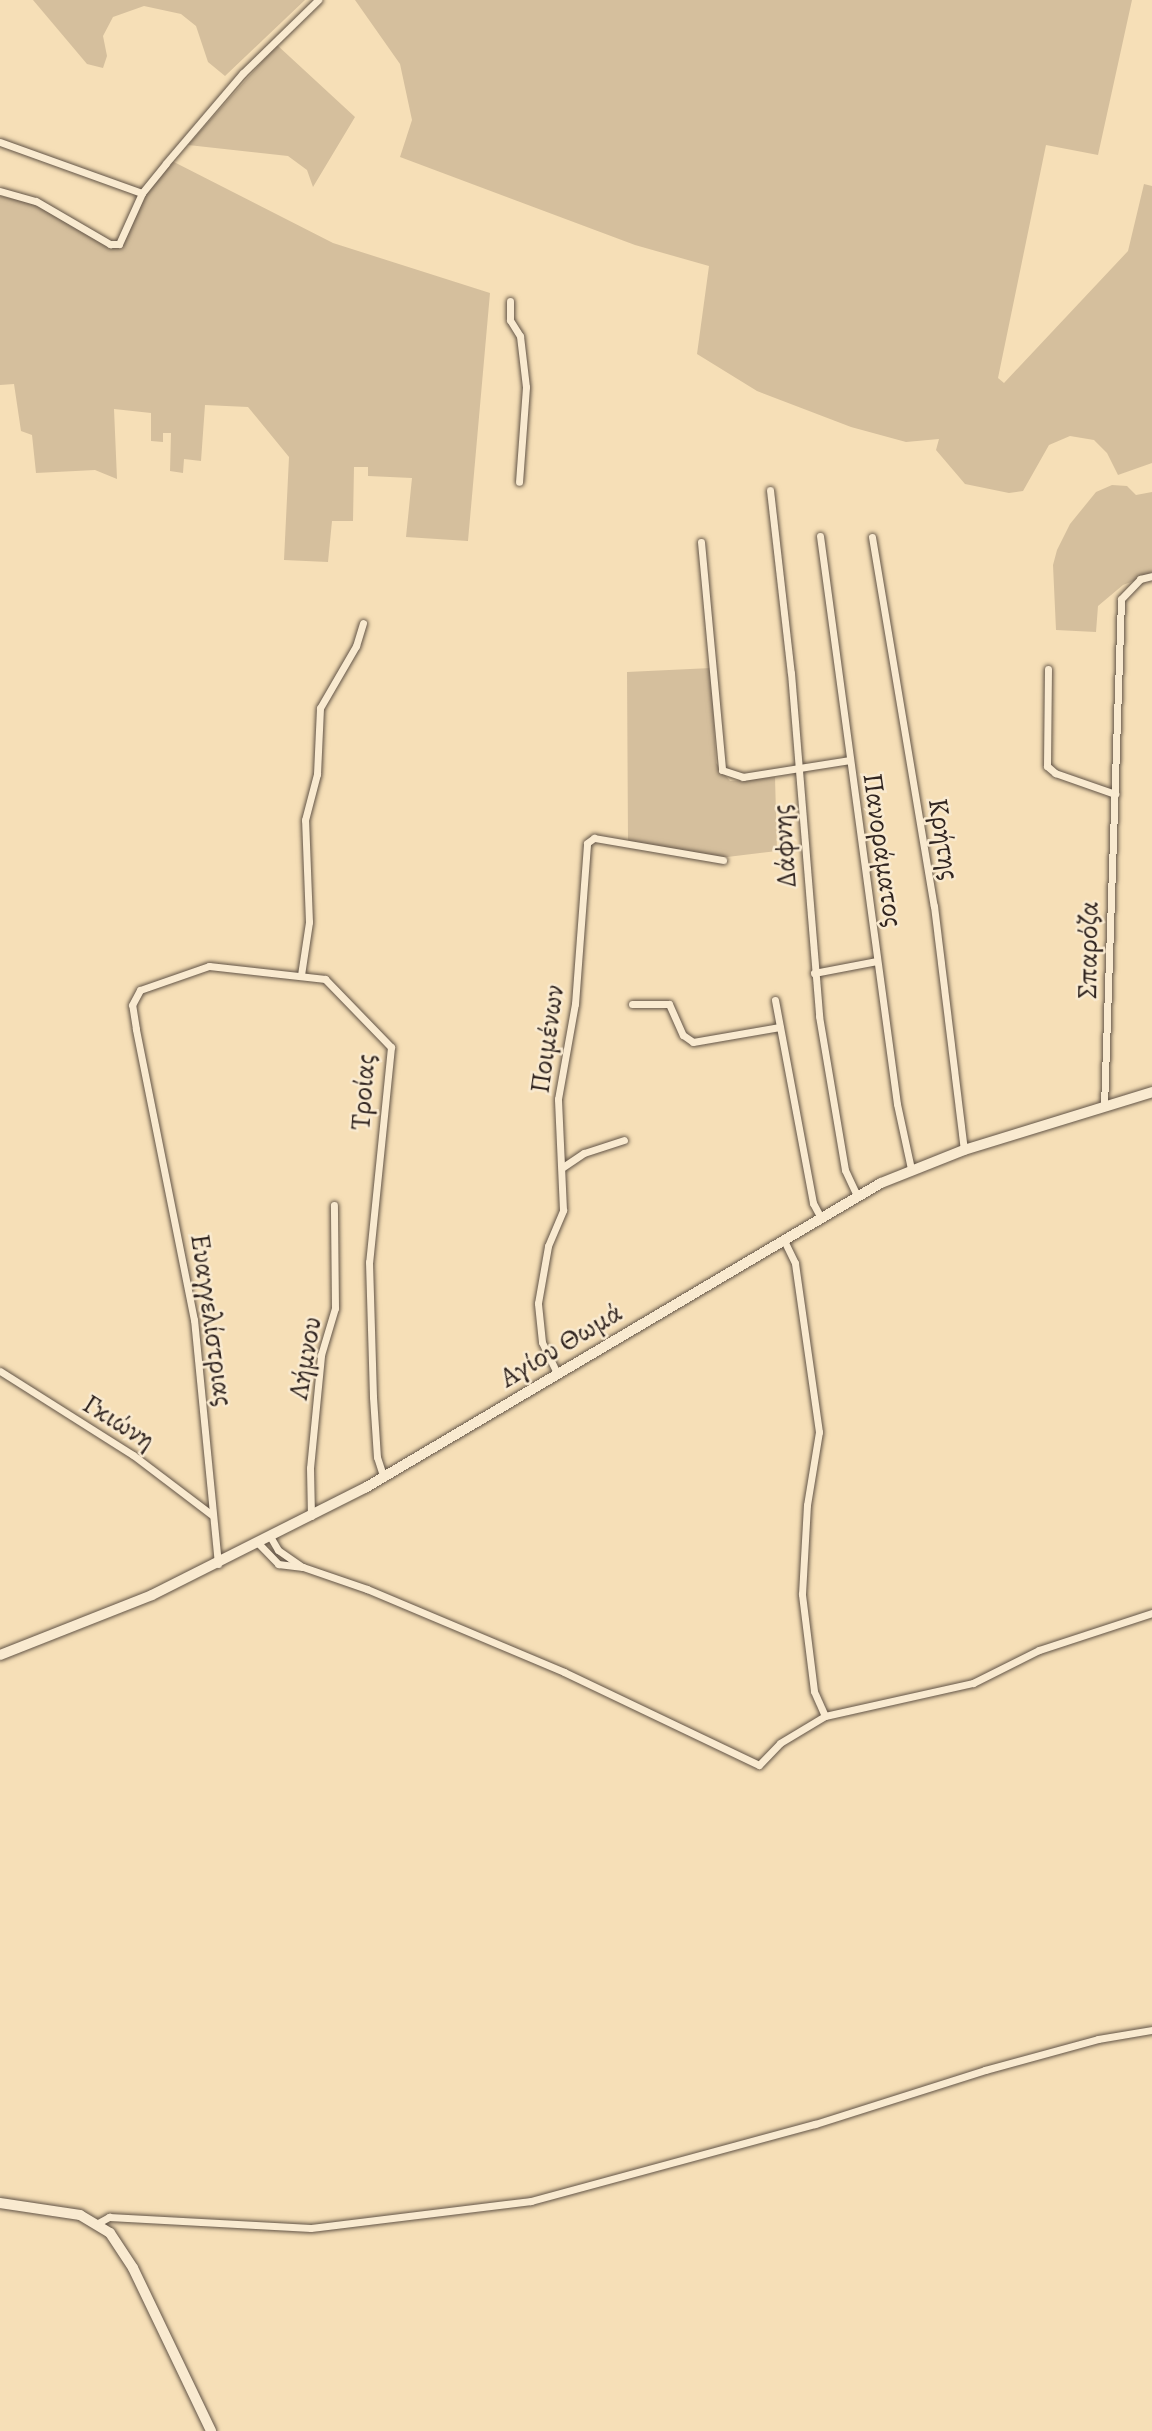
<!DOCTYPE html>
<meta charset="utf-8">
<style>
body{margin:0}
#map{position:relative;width:1152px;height:2431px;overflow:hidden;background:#f6dfb7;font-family:Alegreya,serif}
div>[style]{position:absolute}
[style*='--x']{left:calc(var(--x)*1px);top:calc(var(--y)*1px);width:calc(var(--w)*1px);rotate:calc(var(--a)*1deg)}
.green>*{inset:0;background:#d5bf9d}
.roads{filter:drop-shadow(0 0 2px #625446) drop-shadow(0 0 2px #625446)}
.minor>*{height:7px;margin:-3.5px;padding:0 3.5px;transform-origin:3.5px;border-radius:3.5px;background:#f9ead0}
.tertiary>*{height:10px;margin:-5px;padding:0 5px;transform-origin:5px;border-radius:5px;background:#f9ead0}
.secondary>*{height:10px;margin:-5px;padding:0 5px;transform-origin:5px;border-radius:5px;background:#f9ead0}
span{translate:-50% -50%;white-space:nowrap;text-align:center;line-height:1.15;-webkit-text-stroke:5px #f9ead0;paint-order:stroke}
.street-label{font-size:28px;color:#312520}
</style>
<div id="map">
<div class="green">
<div style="clip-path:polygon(33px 0,305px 0,225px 76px,208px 62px,196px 26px,181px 14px,144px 6px,113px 17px,103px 36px,107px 56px,103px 68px,87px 64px)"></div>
<div style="clip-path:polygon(355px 0,1132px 0,1098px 155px,1046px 145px,998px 378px,1004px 383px,1128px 251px,1144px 184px,1152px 186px,1152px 463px,1118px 475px,1107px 453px,1094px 440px,1070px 436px,1049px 445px,1023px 491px,1009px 493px,965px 484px,936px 450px,939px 439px,906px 442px,851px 427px,757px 391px,697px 354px,709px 266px,635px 245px,400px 157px,412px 120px,400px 64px)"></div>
<div style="clip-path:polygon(277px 45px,355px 117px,313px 187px,307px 170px,288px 156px,188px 145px)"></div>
<div style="clip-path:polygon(172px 161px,333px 243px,490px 293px,468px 541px,406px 537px,412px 478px,368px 476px,368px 467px,354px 467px,353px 521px,332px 521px,328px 562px,284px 560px,289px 457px,248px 407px,205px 405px,201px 461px,184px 459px,183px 473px,170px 471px,171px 433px,163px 433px,163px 442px,151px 441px,151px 413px,114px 409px,117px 479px,95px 470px,36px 473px,32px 435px,21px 431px,14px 384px,0 385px,0 196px,34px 203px,108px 247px,122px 245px,144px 197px)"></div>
<div style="clip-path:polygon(1112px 485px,1127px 486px,1136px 495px,1152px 492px,1152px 574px,1123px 585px,1098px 606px,1096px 632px,1056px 630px,1053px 565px,1057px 550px,1070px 524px,1096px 492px)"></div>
<div style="clip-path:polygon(711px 668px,716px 763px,730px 781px,775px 777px,777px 851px,719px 858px,628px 842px,627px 672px)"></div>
</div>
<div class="roads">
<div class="minor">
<div style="--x:0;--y:142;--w:151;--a:19.8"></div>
<div style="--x:0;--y:191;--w:37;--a:16"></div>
<div style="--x:36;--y:201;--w:86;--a:30.2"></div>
<div style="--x:110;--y:244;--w:9;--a:0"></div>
<div style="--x:119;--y:244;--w:56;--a:-65.7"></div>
<div style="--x:142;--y:193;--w:38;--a:-51"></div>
<div style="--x:166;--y:163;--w:118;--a:-49.5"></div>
<div style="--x:243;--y:73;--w:105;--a:-44.2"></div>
<div style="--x:510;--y:301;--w:19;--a:90"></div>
<div style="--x:510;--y:320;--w:19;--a:58"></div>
<div style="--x:520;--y:336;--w:51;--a:83.3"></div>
<div style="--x:526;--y:387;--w:95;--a:94.2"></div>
<div style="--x:770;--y:490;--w:184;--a:83.5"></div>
<div style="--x:791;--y:673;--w:344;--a:85.3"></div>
<div style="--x:819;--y:1016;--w:156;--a:80.4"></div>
<div style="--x:845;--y:1170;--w:29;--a:65"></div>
<div style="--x:820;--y:536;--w:573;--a:82.28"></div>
<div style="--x:897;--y:1104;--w:66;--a:77.8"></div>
<div style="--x:872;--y:537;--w:374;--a:80.5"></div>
<div style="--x:934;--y:906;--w:246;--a:83"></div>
<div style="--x:701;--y:542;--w:229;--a:84.7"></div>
<div style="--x:722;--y:770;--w:22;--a:18"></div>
<div style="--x:743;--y:777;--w:108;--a:-9"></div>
<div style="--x:1048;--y:669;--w:97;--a:90.6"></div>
<div style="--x:1047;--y:766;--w:11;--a:41"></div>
<div style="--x:1055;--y:773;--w:64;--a:19.3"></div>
<div style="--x:814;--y:973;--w:64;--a:-10.8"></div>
<div style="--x:301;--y:975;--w:54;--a:-81.4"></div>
<div style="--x:309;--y:922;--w:102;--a:-92.2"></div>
<div style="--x:305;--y:820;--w:48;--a:-75.4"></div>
<div style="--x:317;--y:774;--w:66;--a:-87.4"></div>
<div style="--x:320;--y:708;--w:72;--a:-59.9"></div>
<div style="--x:356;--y:646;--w:24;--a:-73"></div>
<div style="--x:775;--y:1000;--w:207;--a:79.4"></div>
<div style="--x:813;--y:1203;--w:17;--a:62"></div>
<div style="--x:632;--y:1004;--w:37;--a:0"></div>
<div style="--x:669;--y:1004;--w:34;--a:66"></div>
<div style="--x:683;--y:1035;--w:12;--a:35"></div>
<div style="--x:693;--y:1042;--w:88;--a:-9.8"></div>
<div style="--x:1104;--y:1107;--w:508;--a:-88.08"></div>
<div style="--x:1121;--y:599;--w:28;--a:-46"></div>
<div style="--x:1140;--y:579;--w:12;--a:-14"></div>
<div style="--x:563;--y:1167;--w:25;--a:-34"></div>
<div style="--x:584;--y:1153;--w:42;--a:-18"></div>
<div style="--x:0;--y:1371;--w:157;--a:32.3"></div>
<div style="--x:133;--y:1455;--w:99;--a:37.2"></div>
<div style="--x:557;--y:1373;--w:34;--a:-116"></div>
<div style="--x:542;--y:1342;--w:39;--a:-96"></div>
<div style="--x:538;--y:1303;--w:58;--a:-80"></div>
<div style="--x:548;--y:1246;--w:39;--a:-67"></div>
<div style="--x:563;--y:1210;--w:111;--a:-92.6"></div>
<div style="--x:558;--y:1099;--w:97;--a:-79.9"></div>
<div style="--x:575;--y:1004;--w:161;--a:-85.7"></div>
<div style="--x:587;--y:843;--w:9;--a:-36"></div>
<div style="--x:594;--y:838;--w:131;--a:9.7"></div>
<div style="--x:311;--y:1516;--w:48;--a:-91.2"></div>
<div style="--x:310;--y:1468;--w:114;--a:-84.4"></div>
<div style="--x:321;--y:1355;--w:49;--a:-73.4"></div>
<div style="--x:335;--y:1308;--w:103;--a:-90.6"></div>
<div style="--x:271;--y:1538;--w:14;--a:60"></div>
<div style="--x:278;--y:1550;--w:29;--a:35"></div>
<div style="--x:259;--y:1544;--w:28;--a:46"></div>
<div style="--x:278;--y:1564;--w:25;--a:7"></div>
<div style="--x:303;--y:1567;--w:68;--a:19"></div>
<div style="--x:367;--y:1589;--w:214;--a:22.8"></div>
<div style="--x:564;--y:1672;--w:216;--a:25.5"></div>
<div style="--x:759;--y:1765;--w:30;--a:-46"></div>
<div style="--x:780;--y:1743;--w:52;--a:-31"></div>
<div style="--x:825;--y:1716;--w:27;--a:-114"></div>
<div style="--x:814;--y:1691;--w:98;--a:-97.1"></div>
<div style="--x:802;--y:1594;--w:89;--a:-86.8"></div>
<div style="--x:807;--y:1505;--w:74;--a:-80.7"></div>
<div style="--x:819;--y:1432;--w:171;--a:-98.1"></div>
<div style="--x:795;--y:1263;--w:25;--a:-116"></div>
<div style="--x:218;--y:1564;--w:245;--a:-95.6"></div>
<div style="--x:194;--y:1320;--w:297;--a:-101.3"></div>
<div style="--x:136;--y:1029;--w:24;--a:-99"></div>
<div style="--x:132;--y:1005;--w:17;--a:-62"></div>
<div style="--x:140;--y:990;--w:73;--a:-19.2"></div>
<div style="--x:209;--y:966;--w:117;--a:6.4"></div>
<div style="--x:325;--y:979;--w:95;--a:45.9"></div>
<div style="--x:391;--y:1047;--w:216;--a:95.8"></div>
<div style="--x:369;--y:1262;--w:135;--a:88.3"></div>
<div style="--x:373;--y:1397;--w:60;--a:86.2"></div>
<div style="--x:377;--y:1457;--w:22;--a:72"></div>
<div style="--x:825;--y:1716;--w:152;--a:-12.6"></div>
<div style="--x:973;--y:1683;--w:74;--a:-26.6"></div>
<div style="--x:1039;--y:1650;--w:119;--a:-18.1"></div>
<div style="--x:98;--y:2223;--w:13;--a:-29"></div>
<div style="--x:109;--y:2217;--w:202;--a:3.1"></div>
<div style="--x:311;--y:2228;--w:222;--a:-7"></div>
<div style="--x:531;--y:2201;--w:294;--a:-15.2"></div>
<div style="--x:815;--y:2124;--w:178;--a:-17.6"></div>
<div style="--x:985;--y:2070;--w:117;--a:-15.3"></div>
<div style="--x:1098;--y:2039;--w:55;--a:-9.5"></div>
</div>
<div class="tertiary">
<div style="--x:0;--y:2203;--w:81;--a:8.5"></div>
<div style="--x:80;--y:2215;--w:35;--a:31"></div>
<div style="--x:110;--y:2233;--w:42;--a:56.7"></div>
<div style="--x:133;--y:2268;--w:181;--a:64.4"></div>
</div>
<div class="secondary">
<div style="--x:0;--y:1655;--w:163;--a:-21.5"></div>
<div style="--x:152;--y:1595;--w:238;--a:-26.7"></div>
<div style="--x:365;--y:1488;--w:599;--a:-30.59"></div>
<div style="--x:881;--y:1183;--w:89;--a:-21.7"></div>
<div style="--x:964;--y:1150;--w:197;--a:-17.1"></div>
</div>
</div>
<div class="street-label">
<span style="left:944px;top:839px;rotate:81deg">Κρήτης</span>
<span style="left:784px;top:846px;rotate:-94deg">Δάφνης</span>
<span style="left:883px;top:850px;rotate:82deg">Πανοράματος</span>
<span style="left:1088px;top:950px;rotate:-89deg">Σπαρόζα</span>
<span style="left:547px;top:1039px;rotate:-82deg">Ποιμένων</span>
<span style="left:363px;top:1092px;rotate:-86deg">Τροίας</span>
<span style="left:212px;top:1320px;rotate:82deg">Ευαγγελίστριας</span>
<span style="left:561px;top:1345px;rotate:-31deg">Αγίου Θωμά</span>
<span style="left:305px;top:1358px;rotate:-80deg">Λήμνου</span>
<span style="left:119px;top:1422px;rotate:32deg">Γκιώνη</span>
</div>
</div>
